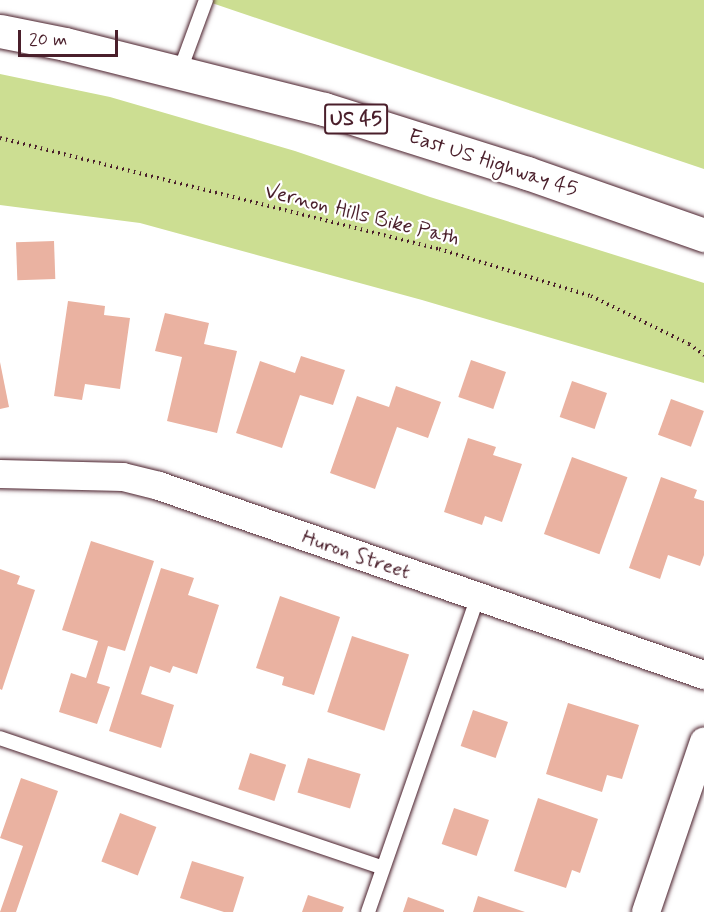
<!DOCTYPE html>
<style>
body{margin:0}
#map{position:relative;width:704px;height:912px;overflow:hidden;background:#fff;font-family:Mynerve,sans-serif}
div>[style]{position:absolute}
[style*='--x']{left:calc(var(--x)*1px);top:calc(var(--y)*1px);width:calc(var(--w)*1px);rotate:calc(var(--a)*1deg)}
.green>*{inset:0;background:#ccde92}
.building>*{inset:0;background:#eab2a1;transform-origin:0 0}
.path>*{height:4px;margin-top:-2px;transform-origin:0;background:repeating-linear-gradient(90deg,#4a1f2b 0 1.5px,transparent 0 6px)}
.roads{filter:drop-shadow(0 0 2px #4a1f2b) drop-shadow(0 0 2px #4a1f2b)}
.service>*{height:14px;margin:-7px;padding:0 7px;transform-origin:7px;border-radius:7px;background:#fff}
.minor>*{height:28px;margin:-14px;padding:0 14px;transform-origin:14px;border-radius:14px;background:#fff}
.primary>*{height:33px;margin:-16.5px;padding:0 16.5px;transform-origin:16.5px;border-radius:16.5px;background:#fff}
span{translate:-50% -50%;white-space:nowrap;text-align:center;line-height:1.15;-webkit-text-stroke:4.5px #fff;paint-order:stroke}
.shield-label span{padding:2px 4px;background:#fff;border:2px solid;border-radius:4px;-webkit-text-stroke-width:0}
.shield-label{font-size:20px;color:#4a1f2b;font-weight:700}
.street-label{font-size:21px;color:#4a1f2b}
.scale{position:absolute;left:18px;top:30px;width:100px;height:27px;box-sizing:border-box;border:3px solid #4a1f2b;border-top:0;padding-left:8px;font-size:18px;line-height:21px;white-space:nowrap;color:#4a1f2b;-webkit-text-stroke:4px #fff;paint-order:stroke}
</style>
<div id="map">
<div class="green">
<div style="clip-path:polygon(203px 0,704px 0,704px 169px)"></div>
<div style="clip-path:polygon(0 74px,110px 97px,295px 151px,430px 197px,704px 283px,704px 383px,422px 300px,140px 223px,0 205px)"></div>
</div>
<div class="building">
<div style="left:54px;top:241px;width:38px;height:38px;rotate:88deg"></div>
<div style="clip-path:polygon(68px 301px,105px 306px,104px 315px,130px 318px,120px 389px,85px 384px,82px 400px,54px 396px)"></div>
<div style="clip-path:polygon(165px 313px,209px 323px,204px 344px,237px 351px,217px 433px,167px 421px,182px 357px,155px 351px)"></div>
<div style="clip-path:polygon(301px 356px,345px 370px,333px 405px,300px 395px,282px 448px,236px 433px,260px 361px,295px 373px)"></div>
<div style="left:471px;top:360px;width:37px;height:39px;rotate:19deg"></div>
<div style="clip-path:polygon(0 362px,9px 407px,0 409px)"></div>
<div style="left:572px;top:381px;width:37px;height:38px;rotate:19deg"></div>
<div style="clip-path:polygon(396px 386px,441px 402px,428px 438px,397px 427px,375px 489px,330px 473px,357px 396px,389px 407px)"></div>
<div style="left:671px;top:399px;width:35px;height:38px;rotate:20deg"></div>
<div style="clip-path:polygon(468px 438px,496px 447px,493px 455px,522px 464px,502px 522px,485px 516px,482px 525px,444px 512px)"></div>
<div style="left:572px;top:457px;width:59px;height:82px;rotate:20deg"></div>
<div style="clip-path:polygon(661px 477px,697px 490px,694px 498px,704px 501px,704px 555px,700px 566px,668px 555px,660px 579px,629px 568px)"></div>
<div style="clip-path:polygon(91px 541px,154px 561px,125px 651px,108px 646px,97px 683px,110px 687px,97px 724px,59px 712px,71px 673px,86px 678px,98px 641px,62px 630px)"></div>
<div style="clip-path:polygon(161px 568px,194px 578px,188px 595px,219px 605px,197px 674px,173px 666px,170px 673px,150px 666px,141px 694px,174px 705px,161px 748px,109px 731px)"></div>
<div style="clip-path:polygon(0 569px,20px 576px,17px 584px,35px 590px,2px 690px,0 689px)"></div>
<div style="clip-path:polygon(280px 596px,340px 617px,314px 695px,282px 685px,284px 677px,256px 668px)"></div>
<div style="left:352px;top:636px;width:60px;height:80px;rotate:18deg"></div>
<div style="clip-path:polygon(568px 703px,639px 725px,622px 779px,607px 775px,602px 792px,546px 774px)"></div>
<div style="left:473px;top:710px;width:37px;height:38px;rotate:19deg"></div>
<div style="left:250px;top:753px;width:38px;height:38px;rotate:18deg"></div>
<div style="left:308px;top:758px;width:55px;height:36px;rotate:17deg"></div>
<div style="clip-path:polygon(21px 778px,58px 791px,16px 912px,0 912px,23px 846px,0 838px)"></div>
<div style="clip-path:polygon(538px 798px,598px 819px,580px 873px,572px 870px,566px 888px,514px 871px)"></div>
<div style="left:454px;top:808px;width:37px;height:38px;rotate:19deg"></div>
<div style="left:120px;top:813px;width:39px;height:52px;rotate:21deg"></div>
<div style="clip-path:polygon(192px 861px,244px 877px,233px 912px,224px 912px,180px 898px)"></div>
<div style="clip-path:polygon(308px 895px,344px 907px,342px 912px,302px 912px)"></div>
<div style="clip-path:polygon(478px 896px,525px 912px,473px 912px)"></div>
<div style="clip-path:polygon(408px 897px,444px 910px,444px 912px,403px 912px)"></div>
</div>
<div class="path">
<div style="--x:0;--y:138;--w:453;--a:14.2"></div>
<div style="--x:439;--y:249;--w:159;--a:17.2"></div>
<div style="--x:591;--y:296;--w:109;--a:26.1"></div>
<div style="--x:689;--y:344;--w:19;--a:36"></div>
</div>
<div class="roads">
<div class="service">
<div style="--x:179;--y:73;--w:78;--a:-69.7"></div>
<div style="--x:0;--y:738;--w:404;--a:18.7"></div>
<div style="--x:368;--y:912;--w:334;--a:-70.8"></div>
</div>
<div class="minor">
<div style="--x:0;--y:474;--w:123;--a:1.4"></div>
<div style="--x:123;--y:477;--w:37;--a:14"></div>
<div style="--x:159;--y:486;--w:577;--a:19.13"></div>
<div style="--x:646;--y:912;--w:180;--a:-71.2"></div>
</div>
<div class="primary">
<div style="--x:0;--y:31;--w:66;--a:11.3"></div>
<div style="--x:65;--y:44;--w:267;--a:14.1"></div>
<div style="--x:324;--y:109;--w:213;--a:17.5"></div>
<div style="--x:527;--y:173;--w:188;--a:19.3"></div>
</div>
</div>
<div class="shield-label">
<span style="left:356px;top:119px">US 45</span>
</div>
<div class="street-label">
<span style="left:493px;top:163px;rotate:18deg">East US Highway 45</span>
<span style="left:362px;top:215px;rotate:14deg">Vernon Hills Bike Path</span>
<span style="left:356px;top:555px;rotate:19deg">Huron Street</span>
</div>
<div class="scale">20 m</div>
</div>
